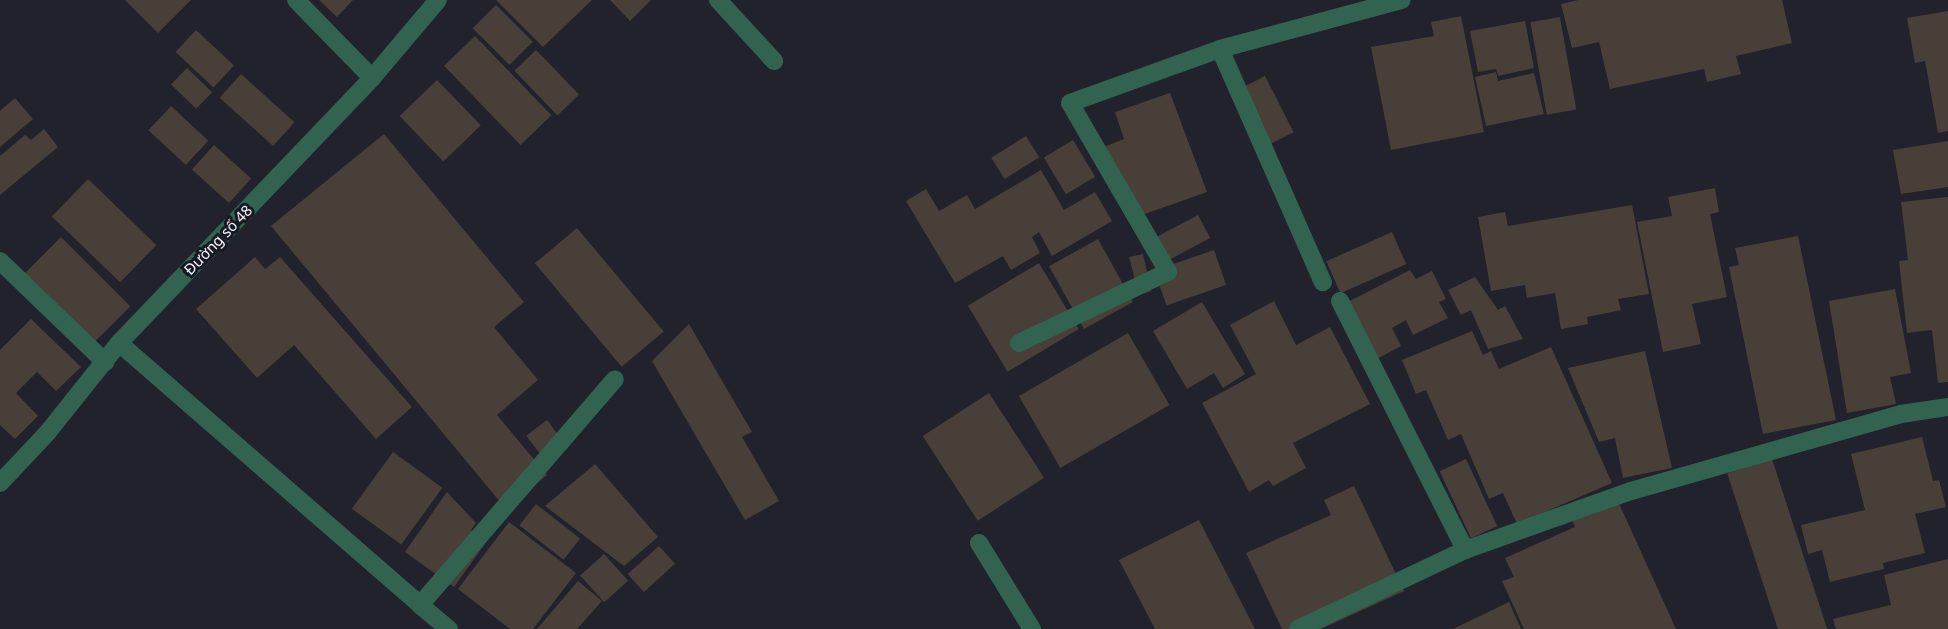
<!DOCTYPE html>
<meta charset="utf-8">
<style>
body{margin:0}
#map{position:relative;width:1948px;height:629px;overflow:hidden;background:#21222b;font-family:"Noto Sans",sans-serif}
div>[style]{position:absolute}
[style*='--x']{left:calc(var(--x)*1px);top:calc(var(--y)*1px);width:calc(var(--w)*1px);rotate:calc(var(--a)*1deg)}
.building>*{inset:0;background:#483f38;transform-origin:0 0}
.minor>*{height:18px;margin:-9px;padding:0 9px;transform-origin:9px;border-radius:9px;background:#316350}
span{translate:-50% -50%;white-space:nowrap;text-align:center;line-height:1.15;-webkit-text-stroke:6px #181922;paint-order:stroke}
.street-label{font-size:15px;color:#f3f4fa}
</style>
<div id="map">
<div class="building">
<div style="clip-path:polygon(125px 0,191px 0,158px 33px)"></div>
<div style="clip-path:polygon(319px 0,353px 0,337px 17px)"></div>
<div style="clip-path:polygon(496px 0,592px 0,543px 47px)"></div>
<div style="clip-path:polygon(610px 0,651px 0,630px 21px)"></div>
<div style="clip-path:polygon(1578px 0,1782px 0,1792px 43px,1736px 56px,1741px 74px,1707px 82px,1704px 69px,1610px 89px,1599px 42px,1572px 48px,1561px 4px)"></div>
<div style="left:496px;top:5px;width:52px;height:33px;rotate:45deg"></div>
<div style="clip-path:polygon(1948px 11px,1948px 131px,1938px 133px,1925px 61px,1915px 63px,1907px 18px)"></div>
<div style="clip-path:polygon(1461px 16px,1484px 132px,1391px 150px,1371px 47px,1434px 36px,1431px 22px)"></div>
<div style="left:1560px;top:17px;width:94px;height:30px;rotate:80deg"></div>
<div style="clip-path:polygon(1525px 21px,1534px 68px,1498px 76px,1496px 69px,1478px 72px,1470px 31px)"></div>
<div style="left:196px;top:30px;width:52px;height:30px;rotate:43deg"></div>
<div style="left:475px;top:36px;width:110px;height:43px;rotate:46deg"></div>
<div style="left:536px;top:50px;width:62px;height:30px;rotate:46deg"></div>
<div style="left:187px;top:68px;width:35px;height:23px;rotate:44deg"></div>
<div style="clip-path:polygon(1496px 72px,1498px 81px,1534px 73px,1544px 114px,1486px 126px,1475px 77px)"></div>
<div style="left:241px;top:74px;width:72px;height:32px;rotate:42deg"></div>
<div style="left:1265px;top:76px;width:63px;height:35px;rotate:63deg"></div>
<div style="left:437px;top:80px;width:63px;height:52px;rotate:46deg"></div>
<div style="clip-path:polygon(1170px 93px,1207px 192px,1128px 220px,1101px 148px,1124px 139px,1115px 112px)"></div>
<div style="clip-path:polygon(15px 98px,33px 119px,0 147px,0 111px)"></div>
<div style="left:171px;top:106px;width:51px;height:33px;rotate:43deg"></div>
<div style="clip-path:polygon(44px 129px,58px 147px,0 195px,0 156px,25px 135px,31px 140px)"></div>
<div style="clip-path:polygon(384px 134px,524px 302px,494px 327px,538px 380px,497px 415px,547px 475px,506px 509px,271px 226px)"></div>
<div style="left:1026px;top:136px;width:25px;height:41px;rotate:58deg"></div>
<div style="left:1073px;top:140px;width:43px;height:34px;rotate:59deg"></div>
<div style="clip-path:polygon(1948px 141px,1948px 187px,1901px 194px,1893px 150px)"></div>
<div style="left:214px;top:145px;width:50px;height:33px;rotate:42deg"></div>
<div style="clip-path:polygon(1041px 170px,1064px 210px,1095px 192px,1112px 221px,1052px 256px,1039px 232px,1032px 237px,1040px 253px,1011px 270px,1003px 256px,955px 283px,906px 201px,926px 189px,939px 211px,967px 195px,975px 209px)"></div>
<div style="left:88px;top:179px;width:95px;height:52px;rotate:44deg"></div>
<div style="clip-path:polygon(1715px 188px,1719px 212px,1710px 214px,1727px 297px,1692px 304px,1701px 344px,1663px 352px,1637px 222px,1672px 216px,1668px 197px)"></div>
<div style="clip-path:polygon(1948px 197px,1948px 382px,1938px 383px,1932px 330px,1907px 333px,1899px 261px,1908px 260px,1901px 202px)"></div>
<div style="clip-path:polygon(1632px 205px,1649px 294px,1618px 299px,1621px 310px,1587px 317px,1588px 324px,1561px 329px,1555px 293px,1527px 298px,1525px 285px,1491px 291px,1478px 217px,1505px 212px,1508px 226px)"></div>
<div style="left:1198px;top:215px;width:26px;height:47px;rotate:62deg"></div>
<div style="left:577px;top:228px;width:135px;height:55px;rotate:50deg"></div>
<div style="left:1392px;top:232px;width:35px;height:72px;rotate:66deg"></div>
<div style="clip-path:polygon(1798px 236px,1836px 420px,1763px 434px,1729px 267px,1739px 265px,1735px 248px)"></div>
<div style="left:61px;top:237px;width:98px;height:54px;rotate:45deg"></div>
<div style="left:1098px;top:239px;width:72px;height:56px;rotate:61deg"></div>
<div style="left:1214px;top:250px;width:37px;height:63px;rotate:71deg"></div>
<div style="clip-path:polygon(1143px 254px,1151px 291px,1139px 295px,1129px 257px)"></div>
<div style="clip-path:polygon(255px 257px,265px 269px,280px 257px,412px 407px,376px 439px,294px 345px,257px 378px,196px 309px)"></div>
<div style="left:1039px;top:263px;width:77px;height:83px;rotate:59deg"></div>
<div style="clip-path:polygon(1410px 270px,1416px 279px,1432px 271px,1446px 299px,1439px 302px,1448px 318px,1413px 335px,1406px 320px,1392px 328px,1401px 346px,1375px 360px,1346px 303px)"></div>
<div style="clip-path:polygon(1475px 277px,1498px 310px,1505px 306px,1523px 339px,1488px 349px,1471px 310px,1461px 315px,1448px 290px)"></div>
<div style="clip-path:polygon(1895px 289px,1911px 373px,1890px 377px,1896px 404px,1847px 413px,1829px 301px)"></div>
<div style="clip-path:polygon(1274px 301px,1296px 345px,1330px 327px,1370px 404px,1293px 443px,1306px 468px,1273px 486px,1269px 480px,1249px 492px,1202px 403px,1256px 374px,1230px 325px)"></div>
<div style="clip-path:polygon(1202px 302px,1245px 374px,1223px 388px,1214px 373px,1187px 389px,1153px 331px)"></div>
<div style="clip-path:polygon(31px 319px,81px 367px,56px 391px,37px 372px,16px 393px,38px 416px,15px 439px,0 425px,0 350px)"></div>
<div style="clip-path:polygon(689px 324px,752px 432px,742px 437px,779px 501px,745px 520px,652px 361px)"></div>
<div style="clip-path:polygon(1472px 331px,1483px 355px,1491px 351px,1499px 369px,1551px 347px,1612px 483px,1517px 524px,1503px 493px,1489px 499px,1461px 434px,1448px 440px,1426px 390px,1416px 394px,1402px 360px)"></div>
<div style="left:1128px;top:333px;width:83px;height:126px;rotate:60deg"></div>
<div style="clip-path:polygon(1645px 351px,1672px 468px,1623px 478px,1615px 438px,1599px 442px,1568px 368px)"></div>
<div style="left:989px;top:393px;width:101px;height:79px;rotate:57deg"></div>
<div style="left:547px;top:420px;width:35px;height:26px;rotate:53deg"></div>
<div style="clip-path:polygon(1922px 437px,1933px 481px,1939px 480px,1946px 507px,1915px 514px,1925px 553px,1883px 563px,1884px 569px,1830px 582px,1822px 550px,1808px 554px,1801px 525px,1865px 510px,1851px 454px)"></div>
<div style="left:393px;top:452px;width:61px;height:70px;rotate:36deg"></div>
<div style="left:1466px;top:459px;width:74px;height:29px;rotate:65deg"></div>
<div style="left:1772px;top:459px;width:179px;height:47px;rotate:72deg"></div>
<div style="clip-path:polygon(595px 464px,658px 537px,624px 566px,545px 506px)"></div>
<div style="clip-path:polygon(1354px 486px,1404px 591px,1321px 629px,1282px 629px,1246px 553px,1331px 515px,1324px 500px)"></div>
<div style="clip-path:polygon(447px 492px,476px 523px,471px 530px,487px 541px,454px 587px,405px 552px)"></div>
<div style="clip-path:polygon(1617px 499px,1676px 629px,1524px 629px,1502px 581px,1514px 577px,1505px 558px,1575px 527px,1572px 519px)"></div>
<div style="left:536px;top:504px;width:56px;height:27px;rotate:38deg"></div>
<div style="clip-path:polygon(1199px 520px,1216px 553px,1255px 629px,1155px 629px,1119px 560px)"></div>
<div style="clip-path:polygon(509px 522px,576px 573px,533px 629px,510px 629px,458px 589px)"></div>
<div style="left:659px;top:546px;width:24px;height:42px;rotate:48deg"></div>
<div style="left:604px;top:554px;width:36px;height:32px;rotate:48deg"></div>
<div style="clip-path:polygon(1948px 559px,1948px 629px,1836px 629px,1833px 619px,1891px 605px,1884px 575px)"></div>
<div style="clip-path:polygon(578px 581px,602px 601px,577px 629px,537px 629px)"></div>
<div style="clip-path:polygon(1509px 602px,1521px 629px,1453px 629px)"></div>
</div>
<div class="minor">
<div style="--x:296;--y:0;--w:109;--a:45.7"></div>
<div style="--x:718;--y:0;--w:83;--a:47.4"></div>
<div style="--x:1220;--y:49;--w:255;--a:66.2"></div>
<div style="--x:0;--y:261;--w:146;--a:43.9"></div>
<div style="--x:1340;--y:301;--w:279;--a:63.3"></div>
<div style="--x:119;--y:343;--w:399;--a:41"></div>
<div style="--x:420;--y:605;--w:298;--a:-49.2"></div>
<div style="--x:1019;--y:343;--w:165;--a:-25.5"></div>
<div style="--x:1168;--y:272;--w:195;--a:-120.1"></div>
<div style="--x:1070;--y:103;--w:159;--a:-19.8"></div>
<div style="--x:1220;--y:49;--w:188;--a:-15.1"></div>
<div style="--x:0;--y:483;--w:70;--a:-46.7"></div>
<div style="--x:48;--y:432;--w:114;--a:-51.4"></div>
<div style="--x:119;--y:343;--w:366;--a:-46.3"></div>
<div style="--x:372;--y:78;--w:102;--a:-49.8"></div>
<div style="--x:979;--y:543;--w:101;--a:58.4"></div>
<div style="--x:420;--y:605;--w:38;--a:40"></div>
<div style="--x:1298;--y:629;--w:185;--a:-25.3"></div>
<div style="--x:1465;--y:550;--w:176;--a:-19.6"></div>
<div style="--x:1631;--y:491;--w:281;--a:-15.9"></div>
<div style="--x:1901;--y:414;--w:48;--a:-8.5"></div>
</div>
<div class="street-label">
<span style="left:218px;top:240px;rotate:-46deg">Đường số 48</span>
</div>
</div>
